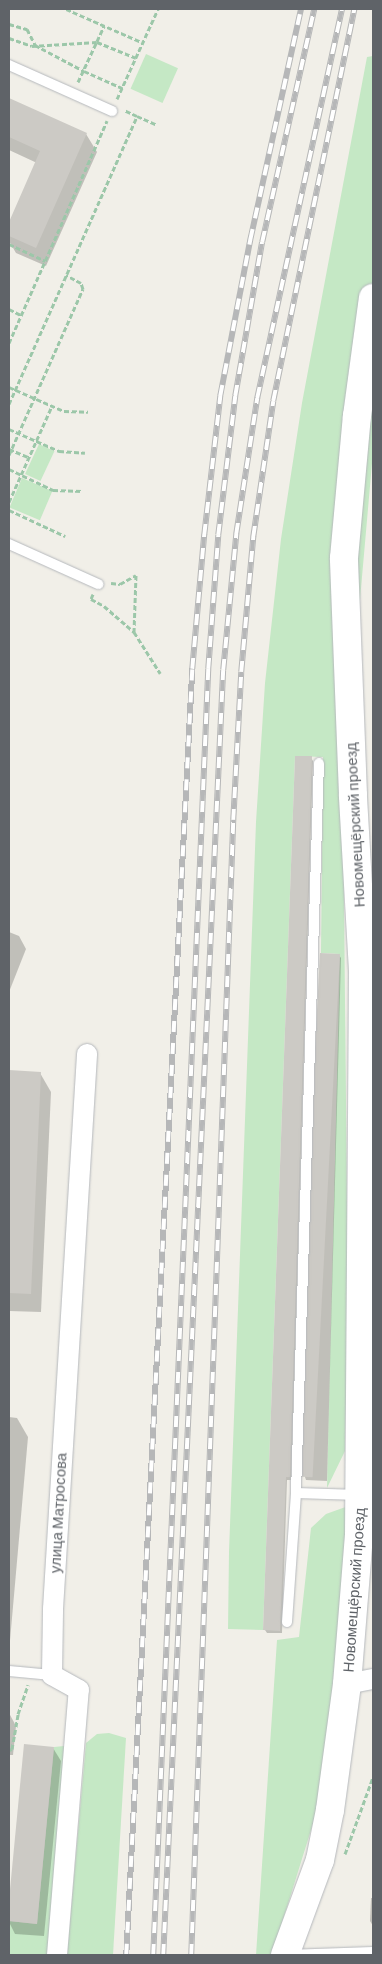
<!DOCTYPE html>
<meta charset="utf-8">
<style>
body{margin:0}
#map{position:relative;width:382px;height:1964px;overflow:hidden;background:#f1efe8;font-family:Barlow,sans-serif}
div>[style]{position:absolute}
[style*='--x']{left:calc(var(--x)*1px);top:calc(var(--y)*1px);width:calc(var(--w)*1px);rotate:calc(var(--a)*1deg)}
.green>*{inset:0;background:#c5e8c5;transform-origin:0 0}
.shadow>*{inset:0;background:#0003}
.building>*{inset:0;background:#cccac5;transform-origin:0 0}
.path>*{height:3px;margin-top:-1.5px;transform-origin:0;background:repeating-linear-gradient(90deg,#9cc7a9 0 5px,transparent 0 7.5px)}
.roads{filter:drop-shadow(0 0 1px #b5b8bc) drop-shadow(0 0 1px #b5b8bc)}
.lane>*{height:10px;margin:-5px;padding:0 5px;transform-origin:5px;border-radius:5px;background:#fff}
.street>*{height:20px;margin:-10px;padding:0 10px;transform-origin:10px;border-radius:10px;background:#fff}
.secondary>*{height:28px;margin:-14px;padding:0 14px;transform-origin:14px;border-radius:14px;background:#fff}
.rail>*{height:5.5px;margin-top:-2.75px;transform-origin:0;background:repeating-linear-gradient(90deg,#fff 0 11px,#b6b7b8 0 22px);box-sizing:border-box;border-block:1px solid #b6b7b8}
span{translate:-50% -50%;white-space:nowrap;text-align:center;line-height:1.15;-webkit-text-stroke:4px #fff;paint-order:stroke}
.street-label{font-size:15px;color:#5f6368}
.frame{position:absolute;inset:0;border:10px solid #5f6368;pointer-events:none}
</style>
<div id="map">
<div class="green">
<div style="left:146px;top:54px;width:35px;height:38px;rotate:24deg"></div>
<div style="clip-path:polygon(373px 56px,373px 452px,343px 793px,348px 1308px,345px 1451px,327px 1488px,340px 954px,321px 953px,323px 757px,295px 756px,263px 1630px,228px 1629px,229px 1552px,256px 822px,265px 683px,281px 539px,302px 403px,367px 57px)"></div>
<div style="left:39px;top:444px;width:17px;height:33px;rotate:25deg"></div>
<div style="left:22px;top:478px;width:33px;height:32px;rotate:23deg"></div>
<div style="clip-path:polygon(351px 1505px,321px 1798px,272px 1955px,256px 1955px,277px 1640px,299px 1637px,311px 1528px,326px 1514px)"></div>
<div style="clip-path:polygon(109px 1733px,126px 1738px,113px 1955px,67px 1955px,86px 1743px,97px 1734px)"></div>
<div style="clip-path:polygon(74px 1745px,56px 1955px,9px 1955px,9px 1921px,37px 1924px,54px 1747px)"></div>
</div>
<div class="shadow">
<div style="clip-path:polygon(9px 99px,86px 134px,97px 152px,46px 266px,16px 253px,9px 241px,9px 225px,37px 163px,9px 150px)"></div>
<div style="clip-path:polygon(311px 758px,313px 761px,291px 1480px,287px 1480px,282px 1633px,267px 1633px,265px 1630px)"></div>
<div style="clip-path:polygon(9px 932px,19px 936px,26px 949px,9px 992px)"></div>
<div style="clip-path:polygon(339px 955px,341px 958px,327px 1481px,306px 1480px,305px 1477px)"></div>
<div style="clip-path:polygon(9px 1072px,40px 1073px,51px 1092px,41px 1312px,9px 1311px)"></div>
<div style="clip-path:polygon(9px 1417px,17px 1418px,28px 1437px,9px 1652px)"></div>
<div style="clip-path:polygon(9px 1713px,16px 1726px,13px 1755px,9px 1755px)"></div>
<div style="clip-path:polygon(25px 1746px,53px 1748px,61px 1761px,44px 1936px,15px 1934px,9px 1922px)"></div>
<div style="clip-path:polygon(371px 1898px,373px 1898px,373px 1926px,370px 1921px)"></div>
</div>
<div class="building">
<div style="clip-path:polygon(9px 98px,87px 133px,36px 248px,9px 236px,9px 222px,40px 151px,9px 137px)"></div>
<div style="clip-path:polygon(295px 756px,312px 756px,290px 1477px,286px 1477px,280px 1631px,263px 1630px)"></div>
<div style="left:320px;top:953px;width:20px;height:524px;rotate:3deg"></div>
<div style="clip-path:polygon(9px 1070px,41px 1072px,31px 1294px,9px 1293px)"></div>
<div style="clip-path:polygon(24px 1744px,54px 1747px,37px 1924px,9px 1921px,9px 1900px)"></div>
</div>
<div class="path">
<div style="--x:66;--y:9;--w:85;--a:23.6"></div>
<div style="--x:9;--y:24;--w:19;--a:16"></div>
<div style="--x:27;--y:29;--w:18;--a:63"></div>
<div style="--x:35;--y:45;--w:55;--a:28"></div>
<div style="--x:84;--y:71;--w:42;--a:24.1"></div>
<div style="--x:9;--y:38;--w:24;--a:19"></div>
<div style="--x:32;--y:46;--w:65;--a:-3.5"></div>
<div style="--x:97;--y:42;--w:42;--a:22.3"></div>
<div style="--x:78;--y:82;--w:62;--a:-65.1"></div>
<div style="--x:117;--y:99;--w:99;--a:-65.5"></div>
<div style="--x:137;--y:116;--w:22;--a:24"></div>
<div style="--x:9;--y:244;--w:40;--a:25"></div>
<div style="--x:9;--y:309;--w:13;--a:27"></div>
<div style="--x:9;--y:343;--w:243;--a:-66.2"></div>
<div style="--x:9;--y:387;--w:60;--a:23.6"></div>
<div style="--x:64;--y:411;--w:24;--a:2"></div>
<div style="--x:9;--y:404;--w:315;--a:-66"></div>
<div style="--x:137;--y:116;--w:14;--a:-155"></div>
<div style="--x:9;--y:429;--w:55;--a:23.7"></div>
<div style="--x:59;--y:451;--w:26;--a:4"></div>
<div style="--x:9;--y:449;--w:21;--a:23"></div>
<div style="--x:9;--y:455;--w:182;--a:-66"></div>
<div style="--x:83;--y:289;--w:6;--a:-108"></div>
<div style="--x:81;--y:283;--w:17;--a:-152"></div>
<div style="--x:9;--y:469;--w:49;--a:25.5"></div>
<div style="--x:53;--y:490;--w:29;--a:2"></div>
<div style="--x:9;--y:502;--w:105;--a:-65.9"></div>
<div style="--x:9;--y:510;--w:62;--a:24.9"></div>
<div style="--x:111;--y:583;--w:9;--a:6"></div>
<div style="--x:120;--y:584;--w:18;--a:-29"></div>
<div style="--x:136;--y:575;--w:57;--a:92"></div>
<div style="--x:93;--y:594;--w:5;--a:112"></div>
<div style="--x:91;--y:599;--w:15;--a:28"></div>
<div style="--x:104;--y:606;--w:40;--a:41"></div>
<div style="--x:134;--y:632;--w:49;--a:57.6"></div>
<div style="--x:9;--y:1750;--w:3;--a:-18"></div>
<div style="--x:12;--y:1749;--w:36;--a:-80"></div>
<div style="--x:18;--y:1714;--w:31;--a:-71"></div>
<div style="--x:345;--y:1854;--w:82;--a:-70"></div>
</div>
<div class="roads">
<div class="lane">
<div style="--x:9;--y:65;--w:113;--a:24.1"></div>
<div style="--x:9;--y:544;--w:98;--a:24.2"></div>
<div style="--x:296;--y:1493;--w:63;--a:1.8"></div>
<div style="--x:287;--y:1622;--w:129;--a:-86"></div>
<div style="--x:296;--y:1493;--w:730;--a:-88.2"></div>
<div style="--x:9;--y:1671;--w:43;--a:5.3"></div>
<div style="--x:287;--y:1955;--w:86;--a:-2"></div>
</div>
<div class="street">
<div style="--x:347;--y:1684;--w:26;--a:-11"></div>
<div style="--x:57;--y:1955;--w:266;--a:-85.3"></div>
<div style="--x:79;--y:1690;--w:31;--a:-151"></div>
<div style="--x:52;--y:1675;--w:66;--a:-89.1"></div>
<div style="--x:53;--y:1609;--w:556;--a:-86.49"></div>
</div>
<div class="secondary">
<div style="--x:285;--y:1955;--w:101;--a:-69.8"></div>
<div style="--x:320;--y:1860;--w:51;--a:-78.7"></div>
<div style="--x:330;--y:1810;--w:127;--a:-82.3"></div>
<div style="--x:347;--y:1684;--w:148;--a:-85.4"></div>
<div style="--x:359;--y:1536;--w:565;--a:-89.59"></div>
<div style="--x:363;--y:971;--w:176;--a:-93.3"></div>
<div style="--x:353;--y:795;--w:237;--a:-92.2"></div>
<div style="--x:344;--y:558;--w:143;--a:-84.8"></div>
<div style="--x:357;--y:416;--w:119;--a:-82.3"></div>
</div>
</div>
<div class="rail">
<div style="--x:126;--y:1955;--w:1288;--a:-87.06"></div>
<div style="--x:192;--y:669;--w:135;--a:-84.9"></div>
<div style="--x:204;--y:535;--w:140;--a:-83.4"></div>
<div style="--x:220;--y:396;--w:159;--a:-79.1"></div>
<div style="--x:250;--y:240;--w:237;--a:-77.6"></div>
<div style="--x:153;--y:1955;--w:1287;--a:-87.55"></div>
<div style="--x:208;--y:669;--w:134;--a:-85.7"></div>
<div style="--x:218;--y:535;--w:140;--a:-83"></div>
<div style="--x:235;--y:396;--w:156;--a:-80.1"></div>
<div style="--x:262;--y:242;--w:239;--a:-77.4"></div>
<div style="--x:163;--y:1955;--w:1286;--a:-87.33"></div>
<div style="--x:223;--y:670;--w:137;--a:-84.5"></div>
<div style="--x:236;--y:534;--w:138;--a:-81.2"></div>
<div style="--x:257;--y:398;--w:398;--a:-77.7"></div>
<div style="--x:191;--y:1955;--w:1136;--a:-87.88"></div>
<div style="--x:233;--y:820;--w:148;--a:-86.9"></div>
<div style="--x:241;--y:672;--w:136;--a:-84.9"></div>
<div style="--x:253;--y:537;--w:137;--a:-81.6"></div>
<div style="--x:273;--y:401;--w:400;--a:-78.3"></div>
</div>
<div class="street-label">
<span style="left:355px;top:825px;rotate:-93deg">Новомещёрский проезд</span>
<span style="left:58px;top:1513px;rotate:-87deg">улица Матросова</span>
<span style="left:354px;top:1590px;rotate:-86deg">Новомещёрский проезд</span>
</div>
<div class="frame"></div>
</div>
